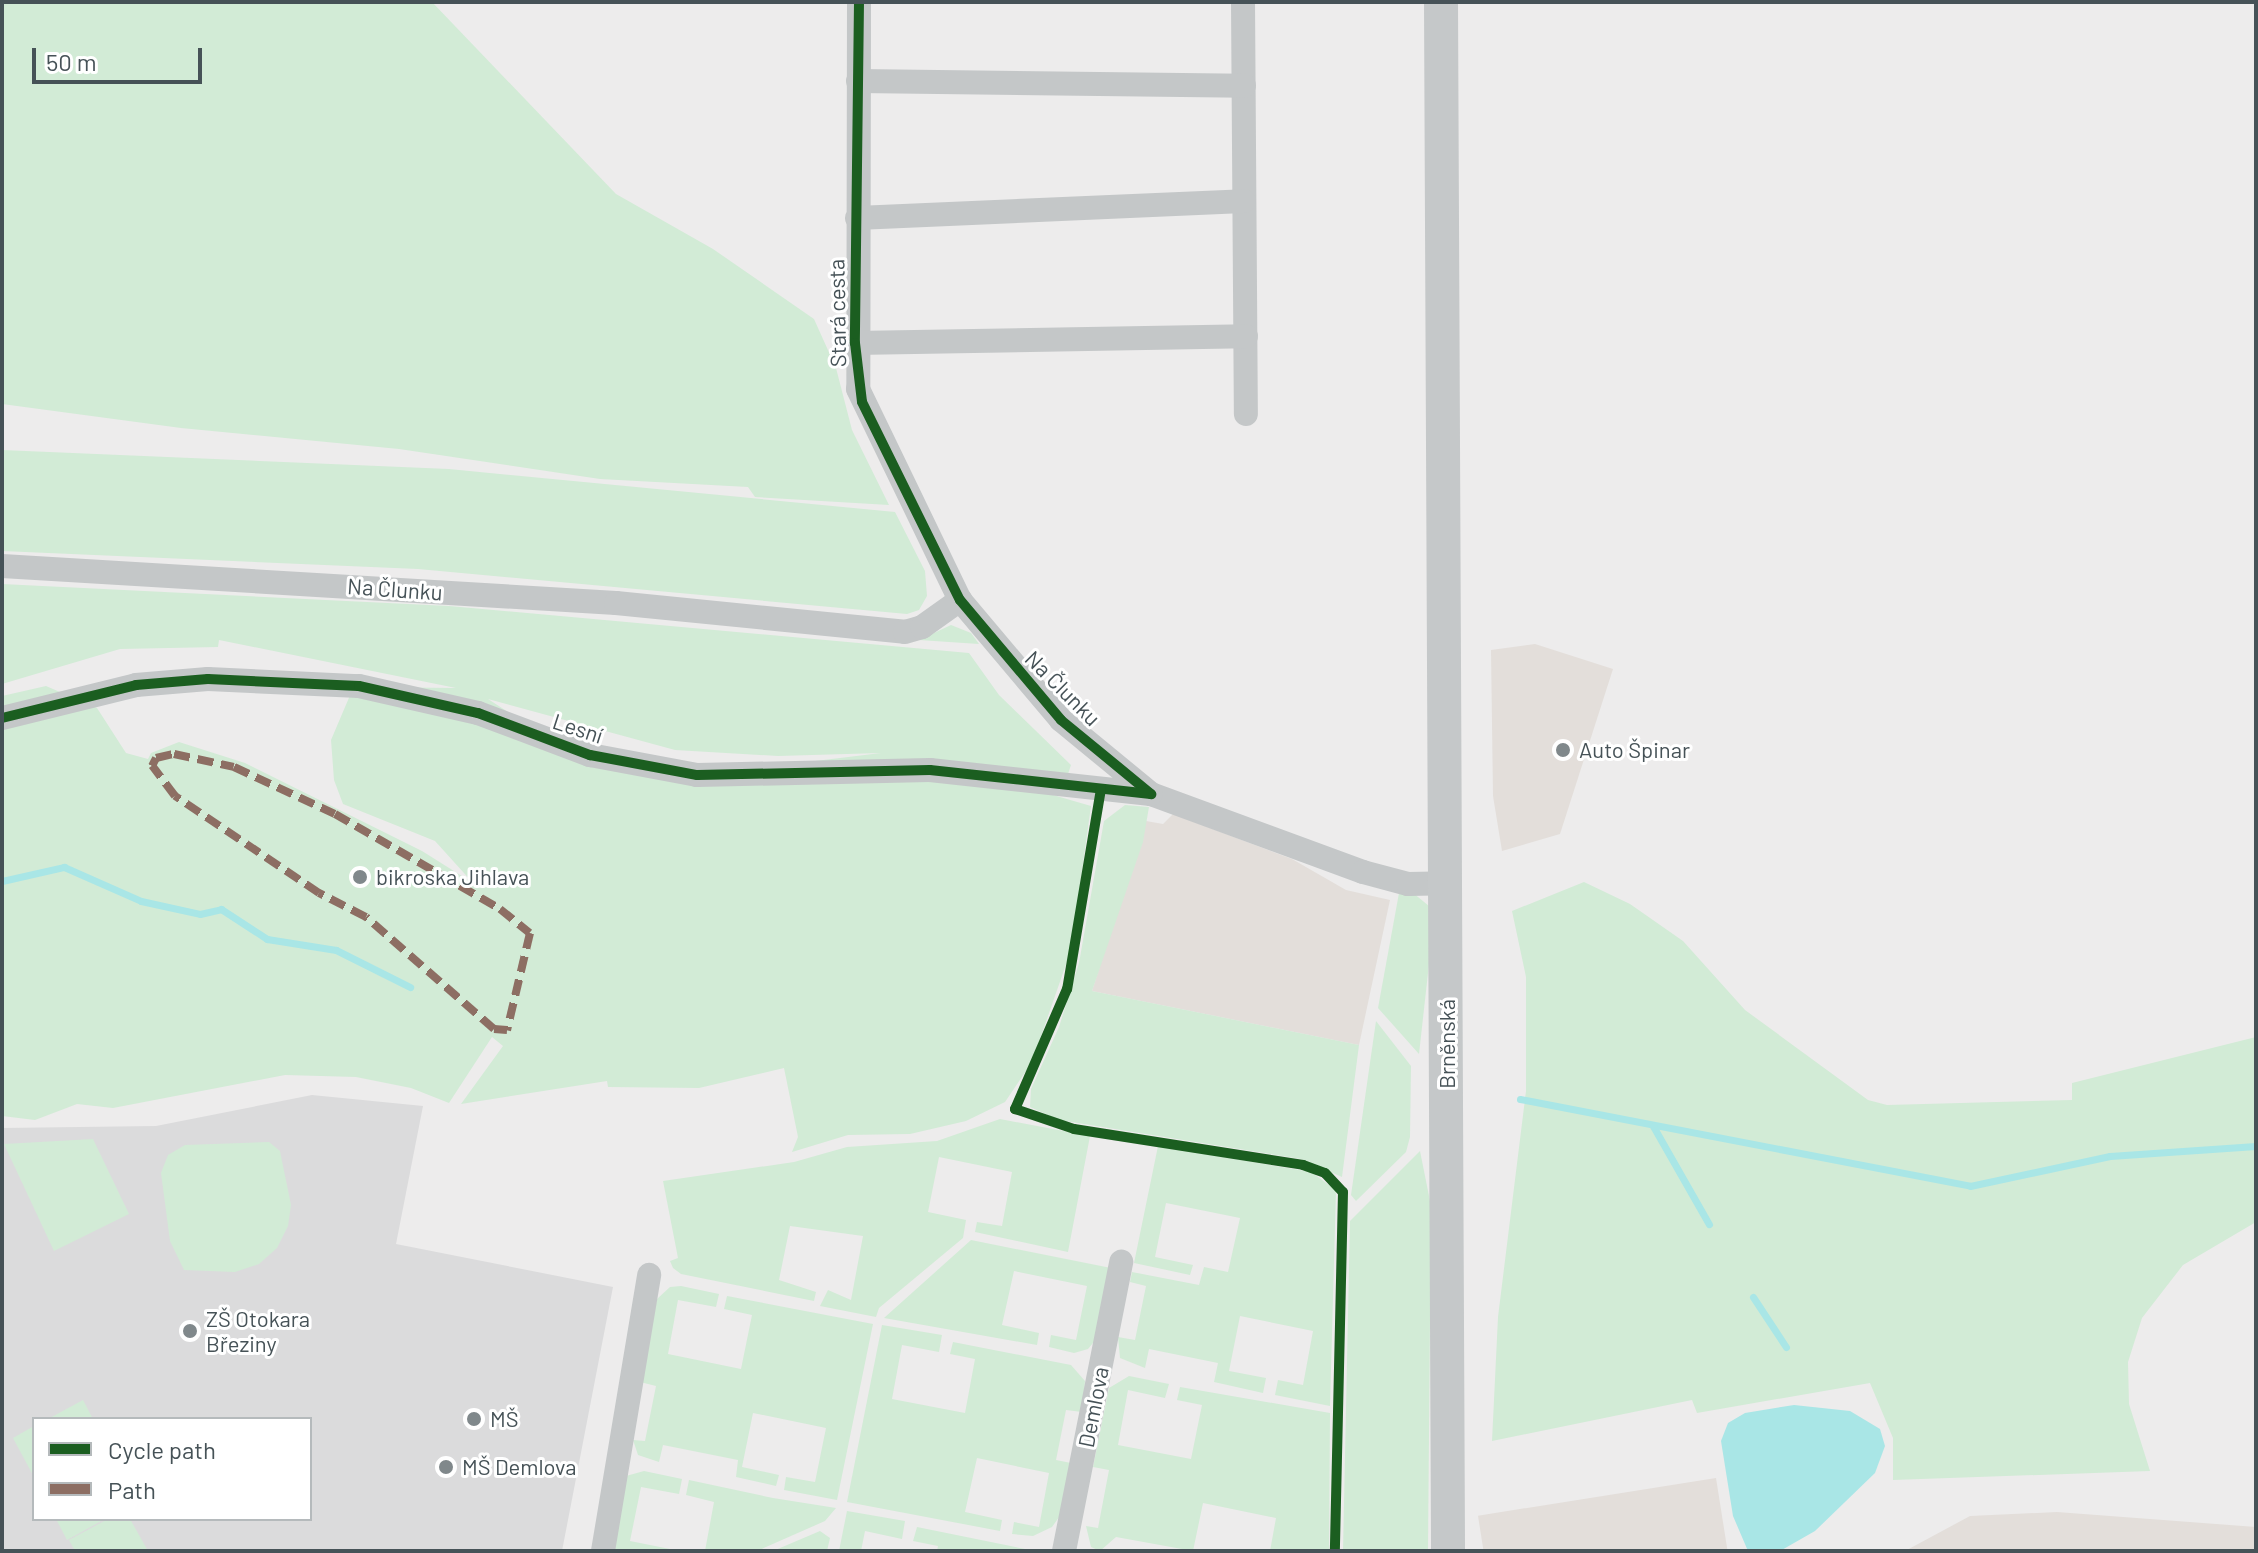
<!DOCTYPE html>
<meta charset="utf-8">
<style>
body{margin:0}
#map{position:relative;width:2258px;height:1553px;overflow:hidden;background:#edecec;font-family:Barlow,sans-serif}
div>[style]{position:absolute}
[style*='--x']{left:calc(var(--x)*1px);top:calc(var(--y)*1px);width:calc(var(--w)*1px);rotate:calc(var(--a)*1deg)}
.commercial>*{inset:0;background:#e3deda;transform-origin:0 0}
.education>*{inset:0;background:#dbdbdc}
.green>*{inset:0;background:#d2ebd6}
.water>*{inset:0;background:#a9e6e6}
.stream>*{height:7px;margin:-3.5px;padding:0 3.5px;transform-origin:3.5px;border-radius:3.5px;background:#a9e6e6}
.minor>*{height:24px;margin:-12px;padding:0 12px;transform-origin:12px;border-radius:12px;background:#c4c7c8}
.secondary>*{height:34px;margin:-17px;padding:0 17px;transform-origin:17px;border-radius:17px;background:#c5c8c9}
.quiet>*{height:8px;margin-top:-4px;transform-origin:0;background:repeating-linear-gradient(90deg,#8d6e63 0 16px,transparent 0 24px)}
.cycleway>*{height:10px;margin:-5px;padding:0 5px;transform-origin:5px;border-radius:5px;background:#1b5e20}
.dots>*{width:22px;height:22px;translate:-50% -50%;box-sizing:border-box;border:4px solid #fff;border-radius:50%}
span{translate:-50% -50%;white-space:nowrap;text-align:center;line-height:1.15;-webkit-text-stroke:6px #fff;paint-order:stroke}
.street-label{font-size:22px;color:#465257}
.poi-label{font-size:22px;color:#465257}
.left{translate:0 -50%;text-align:left}
.frame{position:absolute;inset:0;border:4px solid #465257;pointer-events:none}
.legend{position:absolute;left:32px;top:1417px;width:280px;height:104px;box-sizing:border-box;background:#fff;border:2px solid #b5babc;margin:0;padding:10px 14px;list-style:none;font-size:24px;color:#465257}
.legend li{display:flex;align-items:center;gap:16px;height:40px}
.legend b{width:40px;border:2px solid #b5babc}
.scale{position:absolute;left:32px;top:48px;width:170px;height:36px;box-sizing:border-box;border:4px solid #465257;border-top:0;padding-left:10px;font-size:24px;line-height:28px;white-space:nowrap;color:#465257;-webkit-text-stroke:6px #fff;paint-order:stroke}
</style>
<div id="map">
<div class="commercial">
<div style="clip-path:polygon(1535px 644px,1613px 669px,1560px 834px,1502px 851px,1493px 796px,1491px 650px)"></div>
<div style="clip-path:polygon(1173px 814px,1292px 859px,1346px 890px,1390px 900px,1359px 1045px,1092px 991px,1146px 821px,1163px 824px)"></div>
<div style="left:1716px;top:1478px;width:74px;height:241px;rotate:81deg"></div>
<div style="clip-path:polygon(2057px 1512px,2256px 1527px,2256px 1551px,1905px 1551px,1970px 1516px)"></div>
</div>
<div class="education">
<div style="clip-path:polygon(evenodd,312px 1095px,423px 1106px,396px 1244px,613px 1287px,562px 1551px,2px 1551px,2px 1128px,156px 1126px,312px 1095px,34px 1419px,310px 1419px,310px 1519px,34px 1519px,34px 1419px)"></div>
</div>
<div class="green">
<div style="clip-path:polygon(2px 2px,432px 2px,616px 194px,713px 249px,814px 319px,836px 368px,852px 430px,889px 505px,755px 497px,748px 487px,600px 479px,399px 449px,181px 428px,2px 404px)"></div>
<div style="clip-path:polygon(2px 450px,449px 469px,895px 512px,925px 571px,927px 596px,919px 610px,907px 614px,418px 569px,2px 551px)"></div>
<div style="clip-path:polygon(evenodd,2px 584px,449px 606px,969px 653px,999px 695px,1071px 765px,1067px 777px,926px 758px,1091px 806px,1071px 950px,1032px 1062px,1005px 1102px,966px 1121px,910px 1134px,848px 1135px,792px 1152px,798px 1137px,784px 1068px,699px 1088px,608px 1087px,607px 1081px,461px 1104px,503px 1046px,492px 1037px,449px 1103px,411px 1088px,356px 1077px,285px 1075px,113px 1108px,77px 1104px,35px 1120px,2px 1116px,2px 696px,46px 686px,97px 708px,126px 753px,148px 759px,151px 753px,179px 742px,245px 763px,422px 851px,473px 883px,435px 841px,343px 804px,334px 780px,331px 740px,351px 693px,363px 687px,456px 688px,219px 640px,218px 647px,120px 649px,2px 684px,2px 584px,488px 699px,675px 750px,778px 756px,881px 753px,766px 767px,613px 767px,542px 734px,488px 699px)"></div>
<div style="clip-path:polygon(951px 625px,971px 633px,979px 644px,919px 640px)"></div>
<div style="clip-path:polygon(1125px 805px,1149px 807px,1143px 842px,1092px 991px,1359px 1045px,1342px 1177px,1301px 1159px,1059px 1120px,1030px 1107px,1031px 1089px,1059px 1027px,1079px 963px,1104px 821px)"></div>
<div style="clip-path:polygon(1584px 882px,1630px 904px,1683px 941px,1745px 1010px,1868px 1100px,1887px 1105px,2072px 1100px,2072px 1083px,2256px 1037px,2256px 1222px,2183px 1265px,2142px 1318px,2128px 1362px,2129px 1404px,2150px 1471px,1893px 1480px,1893px 1438px,1870px 1383px,1697px 1413px,1692px 1400px,1492px 1441px,1498px 1317px,1526px 1091px,1526px 977px,1512px 911px)"></div>
<div style="clip-path:polygon(1407px 888px,1429px 906px,1430px 955px,1419px 1054px,1378px 1008px,1399px 893px)"></div>
<div style="clip-path:polygon(1376px 1021px,1411px 1066px,1410px 1137px,1406px 1152px,1356px 1201px,1351px 1195px)"></div>
<div style="clip-path:polygon(1000px 1119px,1090px 1136px,1068px 1252px,975px 1232px,977px 1222px,1002px 1226px,1012px 1172px,939px 1157px,928px 1212px,966px 1220px,963px 1238px,879px 1308px,876px 1317px,820px 1306px,828px 1290px,851px 1300px,863px 1236px,790px 1226px,779px 1280px,816px 1292px,814px 1301px,681px 1274px,673px 1268px,670px 1261px,678px 1258px,663px 1181px,794px 1162px,847px 1147px,937px 1141px)"></div>
<div style="clip-path:polygon(93px 1139px,129px 1214px,54px 1251px,4px 1144px)"></div>
<div style="clip-path:polygon(269px 1142px,280px 1151px,291px 1205px,288px 1226px,277px 1248px,259px 1264px,235px 1272px,184px 1270px,170px 1241px,161px 1173px,168px 1155px,185px 1145px)"></div>
<div style="clip-path:polygon(1158px 1146px,1311px 1172px,1336px 1190px,1330px 1406px,1275px 1395px,1278px 1380px,1303px 1385px,1313px 1331px,1240px 1316px,1229px 1371px,1266px 1378px,1263px 1393px,1214px 1382px,1218px 1363px,1149px 1349px,1145px 1368px,1120px 1358px,1118px 1337px,1135px 1340px,1146px 1286px,1130px 1282px,1132px 1272px,1199px 1285px,1204px 1267px,1228px 1272px,1240px 1218px,1166px 1203px,1155px 1257px,1193px 1265px,1190px 1275px,1134px 1263px)"></div>
<div style="clip-path:polygon(1420px 1151px,1431px 1206px,1428px 1551px,1343px 1551px,1350px 1221px)"></div>
<div style="clip-path:polygon(971px 1240px,1111px 1268px,1097px 1338px,1088px 1349px,1074px 1353px,1049px 1347px,1051px 1335px,1076px 1340px,1087px 1286px,1014px 1271px,1002px 1325px,1039px 1333px,1037px 1345px,884px 1318px)"></div>
<div style="clip-path:polygon(681px 1286px,719px 1294px,716px 1307px,678px 1300px,668px 1354px,741px 1369px,752px 1315px,724px 1309px,727px 1296px,873px 1324px,837px 1500px,784px 1490px,786px 1477px,815px 1482px,826px 1428px,753px 1413px,742px 1467px,779px 1475px,776px 1486px,736px 1477px,738px 1460px,663px 1445px,659px 1462px,638px 1455px,633px 1440px,645px 1441px,656px 1386px,640px 1382px,657px 1299px,670px 1287px)"></div>
<div style="clip-path:polygon(882px 1325px,942px 1335px,939px 1352px,902px 1345px,892px 1399px,965px 1413px,975px 1359px,950px 1354px,953px 1342px,1071px 1365px,1085px 1381px,1082px 1412px,1066px 1410px,1056px 1460px,1071px 1463px,1062px 1513px,1052px 1527px,1033px 1536px,1012px 1534px,1014px 1522px,1039px 1527px,1049px 1473px,977px 1458px,965px 1512px,1002px 1520px,1000px 1531px,847px 1502px)"></div>
<div style="clip-path:polygon(1129px 1376px,1169px 1384px,1165px 1398px,1128px 1390px,1118px 1445px,1191px 1459px,1202px 1405px,1177px 1400px,1180px 1387px,1330px 1413px,1329px 1551px,1270px 1551px,1276px 1518px,1203px 1503px,1193px 1551px,1116px 1537px,1100px 1551px,1091px 1547px,1086px 1526px,1098px 1528px,1109px 1470px,1093px 1467px,1109px 1388px)"></div>
<div style="clip-path:polygon(83px 1400px,93px 1419px,48px 1419px)"></div>
<div style="clip-path:polygon(34px 1426px,34px 1477px,13px 1438px)"></div>
<div style="clip-path:polygon(644px 1471px,682px 1479px,679px 1494px,641px 1487px,630px 1541px,680px 1551px,606px 1551px,626px 1476px)"></div>
<div style="clip-path:polygon(689px 1480px,773px 1498px,836px 1508px,825px 1521px,757px 1551px,705px 1551px,714px 1502px,686px 1495px)"></div>
<div style="clip-path:polygon(847px 1511px,905px 1521px,902px 1539px,865px 1531px,861px 1551px,839px 1551px)"></div>
<div style="clip-path:polygon(56px 1519px,105px 1519px,67px 1540px)"></div>
<div style="clip-path:polygon(108px 1519px,130px 1519px,148px 1551px,75px 1551px,69px 1540px)"></div>
<div style="clip-path:polygon(917px 1527px,1025px 1549px,1029px 1551px,937px 1551px,938px 1546px,913px 1541px)"></div>
<div style="clip-path:polygon(820px 1531px,830px 1538px,827px 1551px,773px 1551px)"></div>
</div>
<div class="water">
<div style="clip-path:polygon(1794px 1405px,1850px 1411px,1880px 1429px,1885px 1446px,1875px 1473px,1815px 1531px,1780px 1551px,1748px 1551px,1733px 1516px,1721px 1441px,1728px 1423px,1745px 1413px)"></div>
</div>
<div class="stream">
<div style="--x:2;--y:881;--w:64;--a:-12.7"></div>
<div style="--x:64;--y:867;--w:84;--a:23.8"></div>
<div style="--x:141;--y:901;--w:60;--a:12.4"></div>
<div style="--x:200;--y:914;--w:22;--a:-13"></div>
<div style="--x:221;--y:909;--w:55;--a:33.1"></div>
<div style="--x:267;--y:939;--w:70;--a:9.1"></div>
<div style="--x:336;--y:950;--w:83;--a:26.6"></div>
<div style="--x:1520;--y:1099;--w:458;--a:10.9"></div>
<div style="--x:1970;--y:1186;--w:143;--a:-12.1"></div>
<div style="--x:2110;--y:1156;--w:146;--a:-3.9"></div>
<div style="--x:1653;--y:1126;--w:113;--a:60.3"></div>
<div style="--x:1753;--y:1297;--w:60;--a:56.6"></div>
</div>
<div class="minor">
<div style="--x:859;--y:2;--w:387;--a:90.1"></div>
<div style="--x:858;--y:389;--w:234;--a:64.2"></div>
<div style="--x:960;--y:600;--w:157;--a:49.9"></div>
<div style="--x:1061;--y:720;--w:117;--a:39.4"></div>
<div style="--x:1151;--y:794;--w:226;--a:20.2"></div>
<div style="--x:1363;--y:872;--w:47;--a:14.9"></div>
<div style="--x:1408;--y:884;--w:39;--a:-1"></div>
<div style="--x:1243;--y:2;--w:412;--a:89.6"></div>
<div style="--x:858;--y:81;--w:386;--a:0.7"></div>
<div style="--x:857;--y:218;--w:387;--a:-2.5"></div>
<div style="--x:855;--y:343;--w:391;--a:-1"></div>
<div style="--x:2;--y:566;--w:615;--a:3.45"></div>
<div style="--x:616;--y:603;--w:290;--a:5.7"></div>
<div style="--x:905;--y:632;--w:18;--a:-16"></div>
<div style="--x:922;--y:627;--w:47;--a:-35.4"></div>
<div style="--x:2;--y:718;--w:138;--a:-13.8"></div>
<div style="--x:136;--y:685;--w:72;--a:-4.8"></div>
<div style="--x:208;--y:679;--w:151;--a:2.7"></div>
<div style="--x:359;--y:686;--w:122;--a:12.8"></div>
<div style="--x:478;--y:713;--w:120;--a:20.6"></div>
<div style="--x:590;--y:755;--w:109;--a:10.6"></div>
<div style="--x:697;--y:775;--w:233;--a:-1.2"></div>
<div style="--x:930;--y:770;--w:222;--a:6.2"></div>
<div style="--x:603;--y:1551;--w:280;--a:-80.5"></div>
<div style="--x:1064;--y:1551;--w:295;--a:-78.8"></div>
</div>
<div class="secondary">
<div style="--x:1441;--y:2;--w:1549;--a:89.74"></div>
</div>
<div class="quiet">
<div style="--x:174;--y:754;--w:61;--a:12.2"></div>
<div style="--x:234;--y:767;--w:111;--a:25"></div>
<div style="--x:335;--y:814;--w:190;--a:29.9"></div>
<div style="--x:500;--y:909;--w:38;--a:39"></div>
<div style="--x:530;--y:933;--w:100;--a:103.3"></div>
<div style="--x:507;--y:1030;--w:13;--a:-176"></div>
<div style="--x:494;--y:1029;--w:170;--a:-138.8"></div>
<div style="--x:366;--y:917;--w:53;--a:-152.9"></div>
<div style="--x:319;--y:893;--w:174;--a:-146"></div>
<div style="--x:175;--y:796;--w:38;--a:-127"></div>
<div style="--x:152;--y:766;--w:9;--a:-63"></div>
<div style="--x:156;--y:758;--w:18;--a:-13"></div>
</div>
<div class="cycleway">
<div style="--x:859;--y:2;--w:341;--a:90.7"></div>
<div style="--x:855;--y:343;--w:59;--a:83.2"></div>
<div style="--x:862;--y:402;--w:221;--a:63.7"></div>
<div style="--x:960;--y:600;--w:157;--a:49.9"></div>
<div style="--x:1061;--y:720;--w:117;--a:39.4"></div>
<div style="--x:2;--y:718;--w:138;--a:-13.8"></div>
<div style="--x:136;--y:685;--w:72;--a:-4.8"></div>
<div style="--x:208;--y:679;--w:151;--a:2.7"></div>
<div style="--x:359;--y:686;--w:122;--a:12.8"></div>
<div style="--x:478;--y:713;--w:120;--a:20.6"></div>
<div style="--x:590;--y:755;--w:109;--a:10.6"></div>
<div style="--x:697;--y:775;--w:233;--a:-1.2"></div>
<div style="--x:930;--y:770;--w:222;--a:6.2"></div>
<div style="--x:1101;--y:789;--w:203;--a:99.6"></div>
<div style="--x:1067;--y:989;--w:131;--a:113.4"></div>
<div style="--x:1015;--y:1109;--w:62;--a:18.7"></div>
<div style="--x:1074;--y:1129;--w:232;--a:8.9"></div>
<div style="--x:1303;--y:1165;--w:23;--a:20"></div>
<div style="--x:1325;--y:1173;--w:26;--a:47"></div>
<div style="--x:1343;--y:1192;--w:359;--a:91.3"></div>
</div>
<div class="dots">
<div style="left:1563px;top:750px;background:#80888b"></div>
<div style="left:360px;top:877px;background:#80888b"></div>
<div style="left:190px;top:1331px;background:#80888b"></div>
<div style="left:474px;top:1419px;background:#80888b"></div>
<div style="left:446px;top:1467px;background:#80888b"></div>
</div>
<div class="street-label">
<span style="left:837px;top:313px;rotate:-91deg">Stará cesta</span>
<span style="left:395px;top:589px;rotate:4deg">Na Člunku</span>
<span style="left:1063px;top:688px;rotate:45deg">Na Člunku</span>
<span style="left:578px;top:728px;rotate:18deg">Lesní</span>
<span style="left:1447px;top:1044px;rotate:-90deg">Brněnská</span>
<span style="left:1093px;top:1407px;rotate:-79deg">Demlova</span>
</div>
<div class="poi-label">
<span class="left" style="left:1579px;top:750px">Auto Špinar</span>
<span class="left" style="left:376px;top:877px">bikroska Jihlava</span>
<span class="left" style="left:206px;top:1331px">ZŠ Otokara<br>Březiny</span>
<span class="left" style="left:490px;top:1419px">MŠ</span>
<span class="left" style="left:462px;top:1467px">MŠ Demlova</span>
</div>
<div class="frame"></div>
<ul class="legend">
<li><b style="height:10px;background:#1b5e20"></b>Cycle path</li>
<li><b style="height:10px;background:#8d6e63"></b>Path</li>
</ul>
<div class="scale">50 m</div>
</div>
